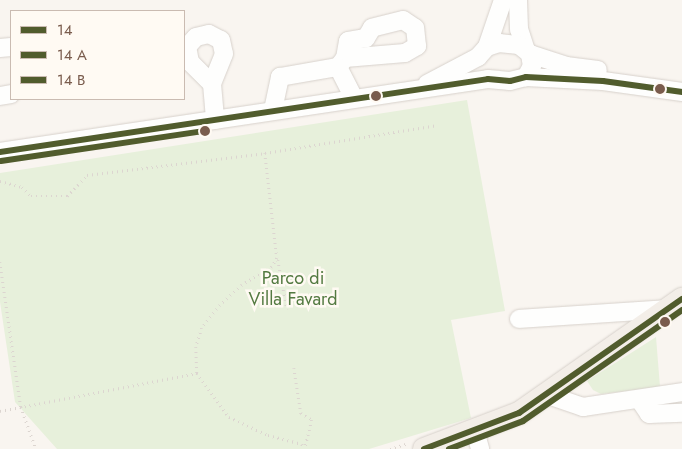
<!DOCTYPE html>
<style>
body{margin:0}
#map{position:relative;width:682px;height:449px;overflow:hidden;background:#f9f5f0;font-family:Jost,sans-serif}
div>[style]{position:absolute}
[style*='--x']{left:calc(var(--x)*1px);top:calc(var(--y)*1px);width:calc(var(--w)*1px);rotate:calc(var(--a)*1deg)}
.green>*{inset:0;background:#e7f0db}
.path>*{height:2.5px;margin-top:-1.25px;transform-origin:0;background:repeating-linear-gradient(90deg,#dcd5d0 0 1px,transparent 0 5px)}
.roads{filter:drop-shadow(0 0 1px #d7d1cb) drop-shadow(0 0 1px #d7d1cb)}
.minor>*{height:18px;margin:-9px;padding:0 9px;transform-origin:9px;border-radius:9px;background:#fefefd}
.major>*{height:22px;margin:-11px;padding:0 11px;transform-origin:11px;border-radius:11px;background:#f3eee8}
.bus-1>*{height:6px;margin:-3px;padding:0 3px;transform-origin:3px;border-radius:3px;background:#515c2d}
.bus-2>*{height:6px;margin:-3px;padding:0 3px;transform-origin:3px;border-radius:3px;background:#515c2d}
.bus-3>*{height:6px;margin:-3px;padding:0 3px;transform-origin:3px;border-radius:3px;background:#515c2d}
.dots>*{width:14px;height:14px;translate:-50% -50%;box-sizing:border-box;border:2px solid #fffaf3;border-radius:50%}
span{translate:-50% -50%;white-space:nowrap;text-align:center;line-height:1.15;-webkit-text-stroke:5px #fffaf3;paint-order:stroke}
.park-label{font-size:18px;color:#537a41}
.legend{position:absolute;left:10px;top:10px;width:175px;height:90px;box-sizing:border-box;background:#fffaf3;border:1px solid #cabbb1;margin:0;padding:6px 9px;list-style:none;font-size:15px;color:#7a5c4d}
.legend li{display:flex;align-items:center;gap:10px;height:25px}
.legend b{width:25px;border:1px solid #cabbb1}
</style>
<div id="map">
<div class="green">
<div style="clip-path:polygon(467px 100px,505px 311px,451px 320px,471px 418px,369px 449px,57px 449px,15px 402px,0 302px,0 173px)"></div>
<div style="clip-path:polygon(656px 337px,660px 387px,601px 394px,593px 390px,587px 381px)"></div>
</div>
<div class="path">
<div style="--x:265;--y:153;--w:106;--a:83.5"></div>
<div style="--x:277;--y:258;--w:10;--a:119"></div>
<div style="--x:272;--y:267;--w:35;--a:149"></div>
<div style="--x:242;--y:285;--w:30;--a:138"></div>
<div style="--x:220;--y:305;--w:29;--a:128"></div>
<div style="--x:202;--y:328;--w:20;--a:108"></div>
<div style="--x:196;--y:347;--w:26;--a:88"></div>
<div style="--x:197;--y:373;--w:54;--a:54"></div>
<div style="--x:229;--y:417;--w:43;--a:24.8"></div>
<div style="--x:268;--y:435;--w:35;--a:15"></div>
<div style="--x:302;--y:444;--w:5;--a:68"></div>
<div style="--x:0;--y:181;--w:23;--a:15"></div>
<div style="--x:22;--y:187;--w:13;--a:45"></div>
<div style="--x:31;--y:196;--w:36;--a:0"></div>
<div style="--x:67;--y:196;--w:29;--a:-46"></div>
<div style="--x:87;--y:175;--w:179;--a:-7"></div>
<div style="--x:265;--y:153;--w:175;--a:-9.2"></div>
<div style="--x:278;--y:260;--w:50;--a:79.6"></div>
<div style="--x:0;--y:262;--w:147;--a:81.8"></div>
<div style="--x:21;--y:407;--w:45;--a:70.3"></div>
<div style="--x:294;--y:368;--w:46;--a:81.2"></div>
<div style="--x:301;--y:413;--w:13;--a:32"></div>
<div style="--x:312;--y:420;--w:30;--a:104"></div>
<div style="--x:0;--y:411;--w:201;--a:-10.9"></div>
<div style="--x:390;--y:449;--w:19;--a:-18"></div>
</div>
<div class="roads">
<div class="minor">
<div style="--x:518;--y:0;--w:29;--a:88"></div>
<div style="--x:519;--y:29;--w:20;--a:72"></div>
<div style="--x:487;--y:47;--w:50;--a:-71.2"></div>
<div style="--x:0;--y:48;--w:11;--a:-5"></div>
<div style="--x:530;--y:54;--w:38;--a:18"></div>
<div style="--x:566;--y:66;--w:32;--a:7"></div>
<div style="--x:338;--y:67;--w:11;--a:-52"></div>
<div style="--x:345;--y:58;--w:60;--a:-4.8"></div>
<div style="--x:405;--y:53;--w:14;--a:-30"></div>
<div style="--x:417;--y:46;--w:18;--a:-96"></div>
<div style="--x:415;--y:28;--w:14;--a:-146"></div>
<div style="--x:403;--y:20;--w:32;--a:166"></div>
<div style="--x:372;--y:28;--w:12;--a:121"></div>
<div style="--x:366;--y:38;--w:18;--a:171"></div>
<div style="--x:348;--y:41;--w:17;--a:100"></div>
<div style="--x:212;--y:84;--w:31;--a:-135"></div>
<div style="--x:190;--y:62;--w:15;--a:-101"></div>
<div style="--x:187;--y:47;--w:13;--a:-48"></div>
<div style="--x:196;--y:37;--w:13;--a:-13"></div>
<div style="--x:209;--y:34;--w:13;--a:27"></div>
<div style="--x:221;--y:40;--w:14;--a:78"></div>
<div style="--x:224;--y:54;--w:32;--a:112"></div>
<div style="--x:212;--y:84;--w:36;--a:85"></div>
<div style="--x:427;--y:84;--w:58;--a:-27.9"></div>
<div style="--x:478;--y:57;--w:13;--a:-48"></div>
<div style="--x:487;--y:47;--w:13;--a:-18"></div>
<div style="--x:499;--y:43;--w:20;--a:6"></div>
<div style="--x:519;--y:45;--w:14;--a:39"></div>
<div style="--x:530;--y:54;--w:12;--a:81"></div>
<div style="--x:532;--y:66;--w:13;--a:119"></div>
<div style="--x:0;--y:96;--w:11;--a:-10"></div>
<div style="--x:273;--y:110;--w:34;--a:-78"></div>
<div style="--x:280;--y:77;--w:59;--a:-9.8"></div>
<div style="--x:338;--y:67;--w:35;--a:63"></div>
<div style="--x:0;--y:152;--w:493;--a:-8.5"></div>
<div style="--x:488;--y:79;--w:22;--a:5"></div>
<div style="--x:510;--y:81;--w:16;--a:-14"></div>
<div style="--x:526;--y:77;--w:77;--a:3"></div>
<div style="--x:603;--y:81;--w:80;--a:7.9"></div>
<div style="--x:519;--y:319;--w:149;--a:-3.8"></div>
<div style="--x:548;--y:395;--w:37;--a:19"></div>
<div style="--x:583;--y:407;--w:100;--a:-8.6"></div>
<div style="--x:639;--y:399;--w:18;--a:56"></div>
<div style="--x:649;--y:414;--w:33;--a:-2"></div>
<div style="--x:475;--y:431;--w:19;--a:74"></div>
</div>
<div class="major">
<div style="--x:424;--y:449;--w:102;--a:-20.8"></div>
<div style="--x:519;--y:413;--w:199;--a:-35"></div>
</div>
</div>
<div class="bus-1">
<div style="--x:0;--y:152;--w:493;--a:-8.5"></div>
<div style="--x:488;--y:79;--w:22;--a:5"></div>
<div style="--x:510;--y:81;--w:16;--a:-14"></div>
<div style="--x:526;--y:77;--w:77;--a:3"></div>
<div style="--x:603;--y:81;--w:80;--a:7.9"></div>
<div style="--x:424;--y:449;--w:102;--a:-20.8"></div>
<div style="--x:519;--y:413;--w:199;--a:-35"></div>
</div>
<div class="bus-2">
<div style="--x:449;--y:449;--w:79;--a:-20.7"></div>
<div style="--x:523;--y:421;--w:194;--a:-34.9"></div>
</div>
<div class="bus-3">
<div style="--x:1;--y:161;--w:206;--a:-8.4"></div>
</div>
<div class="dots">
<div style="left:660px;top:89px;background:#7a5c4d"></div>
<div style="left:376px;top:96px;background:#7a5c4d"></div>
<div style="left:205px;top:131px;background:#7a5c4d"></div>
<div style="left:665px;top:322px;background:#7a5c4d"></div>
</div>
<div class="park-label">
<span style="left:293px;top:289px">Parco di<br>Villa Favard</span>
</div>
<ul class="legend">
<li><b style="height:6px;background:#515c2d"></b>14</li>
<li><b style="height:6px;background:#515c2d"></b>14 A</li>
<li><b style="height:6px;background:#515c2d"></b>14 B</li>
</ul>
</div>
